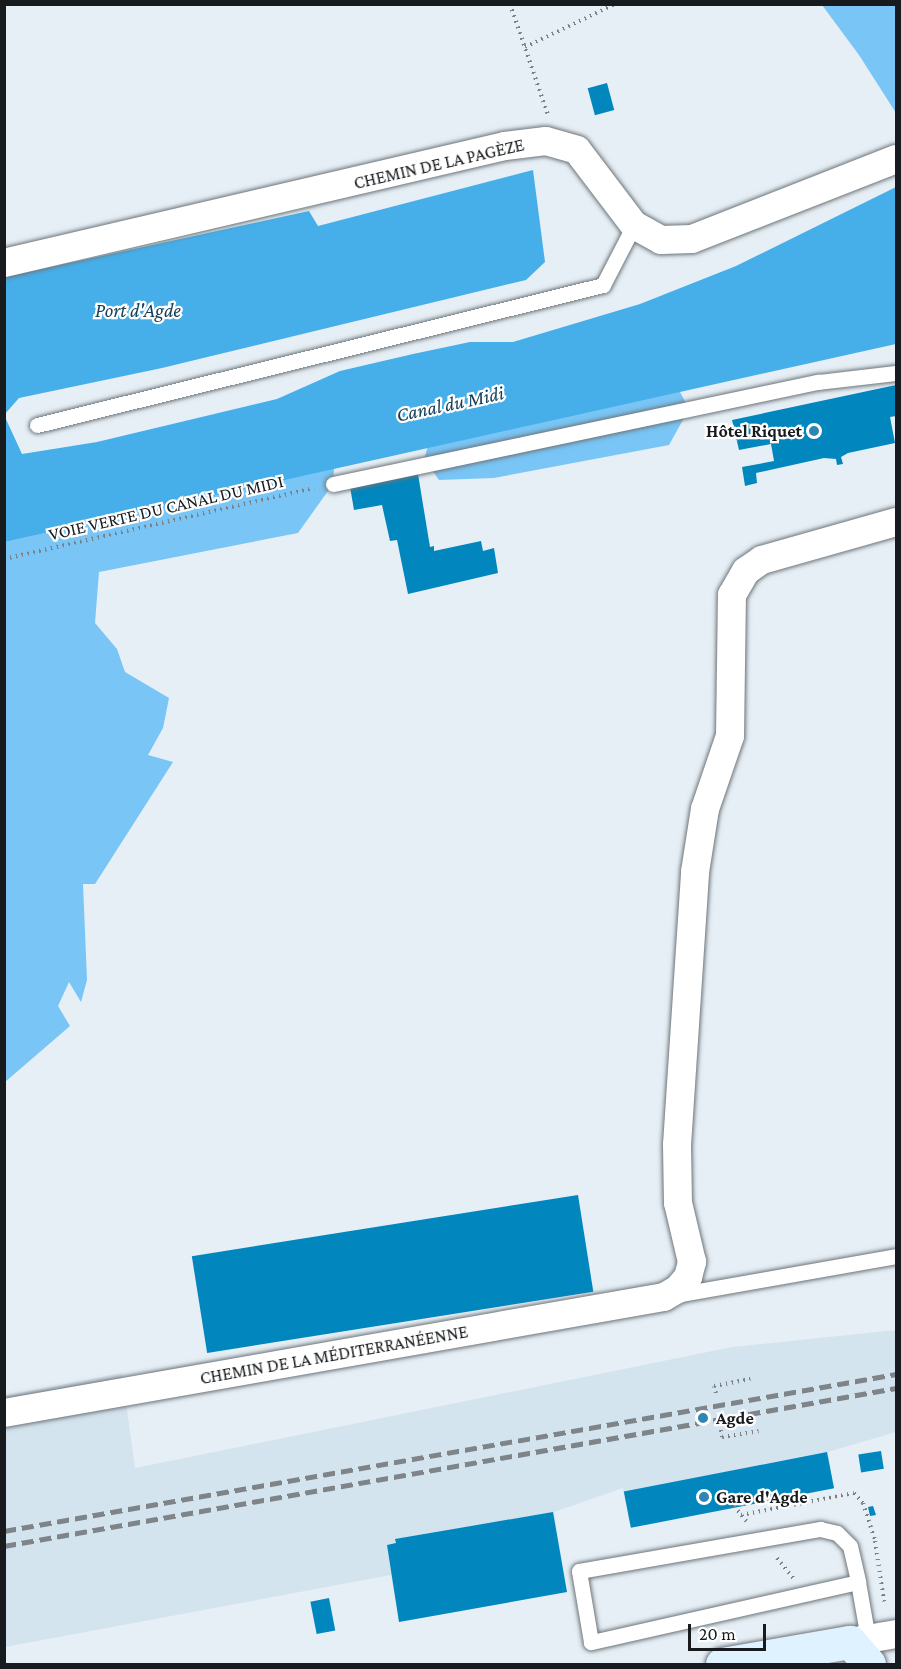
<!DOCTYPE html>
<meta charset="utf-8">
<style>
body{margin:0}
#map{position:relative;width:901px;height:1669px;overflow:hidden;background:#e6eff5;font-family:"Crimson Pro",serif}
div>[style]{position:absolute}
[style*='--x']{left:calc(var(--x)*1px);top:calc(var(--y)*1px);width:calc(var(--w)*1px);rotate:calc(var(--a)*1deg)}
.built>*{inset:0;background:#d4e4ef}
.green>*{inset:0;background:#79c5f5}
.water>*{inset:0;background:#46afea}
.building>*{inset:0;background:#0286be;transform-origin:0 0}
.path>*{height:4px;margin-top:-2px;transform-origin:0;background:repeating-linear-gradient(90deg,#7b8185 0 1.5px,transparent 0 6px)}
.roads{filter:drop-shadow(0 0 2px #6d757a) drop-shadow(0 0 2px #6d757a)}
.lane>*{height:15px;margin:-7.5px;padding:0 7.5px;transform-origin:7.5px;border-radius:7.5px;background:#fff}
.street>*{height:28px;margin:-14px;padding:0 14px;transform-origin:14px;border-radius:14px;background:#fff}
.secondary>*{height:33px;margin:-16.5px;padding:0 16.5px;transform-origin:16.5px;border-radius:16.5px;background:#dff2ff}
.rail>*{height:4.5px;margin-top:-2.25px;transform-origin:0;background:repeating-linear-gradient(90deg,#7e8488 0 12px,transparent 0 18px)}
.dots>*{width:16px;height:16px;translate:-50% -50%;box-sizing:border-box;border:3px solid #fff;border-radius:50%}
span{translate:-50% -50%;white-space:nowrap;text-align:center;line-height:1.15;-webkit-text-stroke:4.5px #fff;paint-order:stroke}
.street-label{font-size:18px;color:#181b1e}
.poi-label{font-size:18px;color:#181b1e;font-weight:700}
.right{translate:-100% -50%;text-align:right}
.left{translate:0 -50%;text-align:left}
.water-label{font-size:20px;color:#144058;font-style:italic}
.frame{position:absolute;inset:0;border:6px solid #181b1e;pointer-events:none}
.scale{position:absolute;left:688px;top:1624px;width:78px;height:27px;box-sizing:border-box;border:3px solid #181b1e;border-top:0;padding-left:8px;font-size:18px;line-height:21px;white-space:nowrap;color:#181b1e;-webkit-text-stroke:4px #fff;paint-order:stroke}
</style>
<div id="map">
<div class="built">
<div style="clip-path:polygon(896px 1330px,896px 1432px,828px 1452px,834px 1488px,630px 1524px,623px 1488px,554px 1512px,567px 1592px,399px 1622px,391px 1575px,5px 1647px,5px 1396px,122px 1373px,135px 1468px,732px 1347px)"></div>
</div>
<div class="green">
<div style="clip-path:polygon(822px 5px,896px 5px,896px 113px,859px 55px)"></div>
<div style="clip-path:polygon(679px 390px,689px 409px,669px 445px,494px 478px,439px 480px,424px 459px,428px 446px)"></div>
<div style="clip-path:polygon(334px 468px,333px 484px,298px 533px,99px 572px,95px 623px,117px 649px,125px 672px,169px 698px,163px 728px,148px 755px,173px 762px,95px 884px,83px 884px,87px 980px,81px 1002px,69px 982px,58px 1006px,70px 1026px,5px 1082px,5px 542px)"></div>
</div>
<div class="water">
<div style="clip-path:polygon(533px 170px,545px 262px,526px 280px,162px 368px,19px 398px,5px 414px,5px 277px,309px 211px,318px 226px)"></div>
<div style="clip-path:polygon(896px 187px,896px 344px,5px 542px,5px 417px,22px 454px,97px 442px,277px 399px,340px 371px,413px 354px,470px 342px,513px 342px,640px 304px,736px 266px)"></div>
</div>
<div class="building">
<div style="left:607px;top:83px;width:28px;height:20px;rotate:75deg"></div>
<div style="clip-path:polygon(896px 385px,896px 416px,890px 417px,895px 443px,848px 453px,841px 457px,843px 464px,837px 465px,836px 459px,824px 458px,756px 473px,757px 483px,745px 486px,742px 467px,774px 461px,771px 444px,739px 450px,732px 420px)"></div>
<div style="clip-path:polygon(418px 474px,430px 547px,434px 546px,434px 551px,481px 541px,483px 551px,494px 548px,498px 573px,408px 594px,397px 540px,390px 541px,382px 505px,354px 510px,350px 487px)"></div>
<div style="left:578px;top:1195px;width:98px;height:391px;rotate:81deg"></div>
<div style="left:881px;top:1451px;width:18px;height:23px;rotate:81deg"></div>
<div style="left:827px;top:1452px;width:37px;height:207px;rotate:79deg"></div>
<div style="clip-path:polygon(873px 1506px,876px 1515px,870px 1516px,868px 1507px)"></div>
<div style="clip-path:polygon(553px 1512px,567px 1592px,399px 1622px,387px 1545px,396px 1543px,395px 1539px)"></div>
<div style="left:329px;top:1598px;width:33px;height:19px;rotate:79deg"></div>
</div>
<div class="path">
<div style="--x:510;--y:4;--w:117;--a:71.1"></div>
<div style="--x:525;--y:47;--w:100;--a:-25.5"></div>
<div style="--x:4;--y:559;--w:318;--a:-12.9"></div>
<div style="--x:716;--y:1393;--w:7;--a:-106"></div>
<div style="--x:714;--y:1386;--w:37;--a:-11"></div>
<div style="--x:721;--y:1430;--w:7;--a:82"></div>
<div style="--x:722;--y:1437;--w:37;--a:-9"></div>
<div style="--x:734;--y:1506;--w:21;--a:51"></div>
<div style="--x:741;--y:1515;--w:115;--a:-11"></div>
<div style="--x:854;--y:1493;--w:13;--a:48"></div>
<div style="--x:863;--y:1503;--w:40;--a:72"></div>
<div style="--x:875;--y:1541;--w:61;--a:81.5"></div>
<div style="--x:777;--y:1558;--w:26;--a:51"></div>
</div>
<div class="roads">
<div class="lane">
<div style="--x:37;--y:425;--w:583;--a:-13.89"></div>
<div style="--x:603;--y:285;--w:68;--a:-62.7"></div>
<div style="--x:333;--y:484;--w:496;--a:-11.9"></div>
<div style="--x:818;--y:382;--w:79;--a:-6.6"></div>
<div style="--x:675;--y:1295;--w:224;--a:-10"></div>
<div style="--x:820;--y:1529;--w:17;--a:13"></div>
<div style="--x:837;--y:1533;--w:18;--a:45"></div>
<div style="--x:850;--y:1546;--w:37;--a:77"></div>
<div style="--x:858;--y:1582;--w:274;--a:167.3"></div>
<div style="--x:591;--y:1642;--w:72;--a:-99.6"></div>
<div style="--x:579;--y:1571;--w:245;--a:-9.9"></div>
<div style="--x:858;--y:1582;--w:58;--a:80"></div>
</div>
<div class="street">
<div style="--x:4;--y:263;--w:514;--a:-13.14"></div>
<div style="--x:505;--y:146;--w:41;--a:-7"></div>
<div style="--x:546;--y:141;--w:32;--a:16"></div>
<div style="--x:577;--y:150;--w:94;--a:52.8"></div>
<div style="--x:634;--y:225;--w:31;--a:29"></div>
<div style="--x:661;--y:240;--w:31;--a:-2"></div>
<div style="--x:692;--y:239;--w:219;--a:-21.4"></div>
<div style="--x:4;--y:1413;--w:670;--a:-9.97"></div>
<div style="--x:664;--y:1297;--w:16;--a:-30"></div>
<div style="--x:678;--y:1289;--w:16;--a:-50"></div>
<div style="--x:688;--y:1277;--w:16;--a:-75"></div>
<div style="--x:692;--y:1262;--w:61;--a:-103.3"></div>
<div style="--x:678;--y:1203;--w:58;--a:-91"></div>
<div style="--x:677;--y:1145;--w:274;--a:-86.2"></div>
<div style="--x:695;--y:872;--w:64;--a:-81"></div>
<div style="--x:705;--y:809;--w:77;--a:-71.1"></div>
<div style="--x:730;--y:736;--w:141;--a:-89.2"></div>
<div style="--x:732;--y:595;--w:28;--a:-60"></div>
<div style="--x:746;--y:571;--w:19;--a:-35"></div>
<div style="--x:762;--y:560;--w:139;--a:-15.8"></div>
<div style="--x:850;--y:1642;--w:47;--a:-9.9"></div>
</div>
<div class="secondary">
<div style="--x:722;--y:1664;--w:130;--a:-9.8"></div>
<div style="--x:850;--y:1642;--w:29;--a:49"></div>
</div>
</div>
<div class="rail">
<div style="--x:4;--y:1531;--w:906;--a:-9.98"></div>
<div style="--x:4;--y:1546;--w:906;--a:-10.04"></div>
</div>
<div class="dots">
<div style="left:814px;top:431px;background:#2f85b4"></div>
<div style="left:703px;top:1418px;background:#2f85b4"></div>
<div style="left:704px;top:1497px;background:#2f85b4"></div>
</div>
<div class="street-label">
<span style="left:439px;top:164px;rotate:-13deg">CHEMIN DE LA PAGÈZE</span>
<span style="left:166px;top:508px;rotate:-13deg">VOIE VERTE DU CANAL DU MIDI</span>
<span style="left:334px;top:1355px;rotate:-10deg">CHEMIN DE LA MÉDITERRANÉENNE</span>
</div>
<div class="poi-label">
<span class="right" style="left:802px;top:431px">Hôtel Riquet</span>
<span class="left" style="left:716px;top:1418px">Agde</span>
<span class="left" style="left:716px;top:1497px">Gare d'Agde</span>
</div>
<div class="water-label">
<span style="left:138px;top:310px">Port d'Agde</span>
<span style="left:450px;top:404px;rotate:-12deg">Canal du Midi</span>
</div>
<div class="frame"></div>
<div class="scale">20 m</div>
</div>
